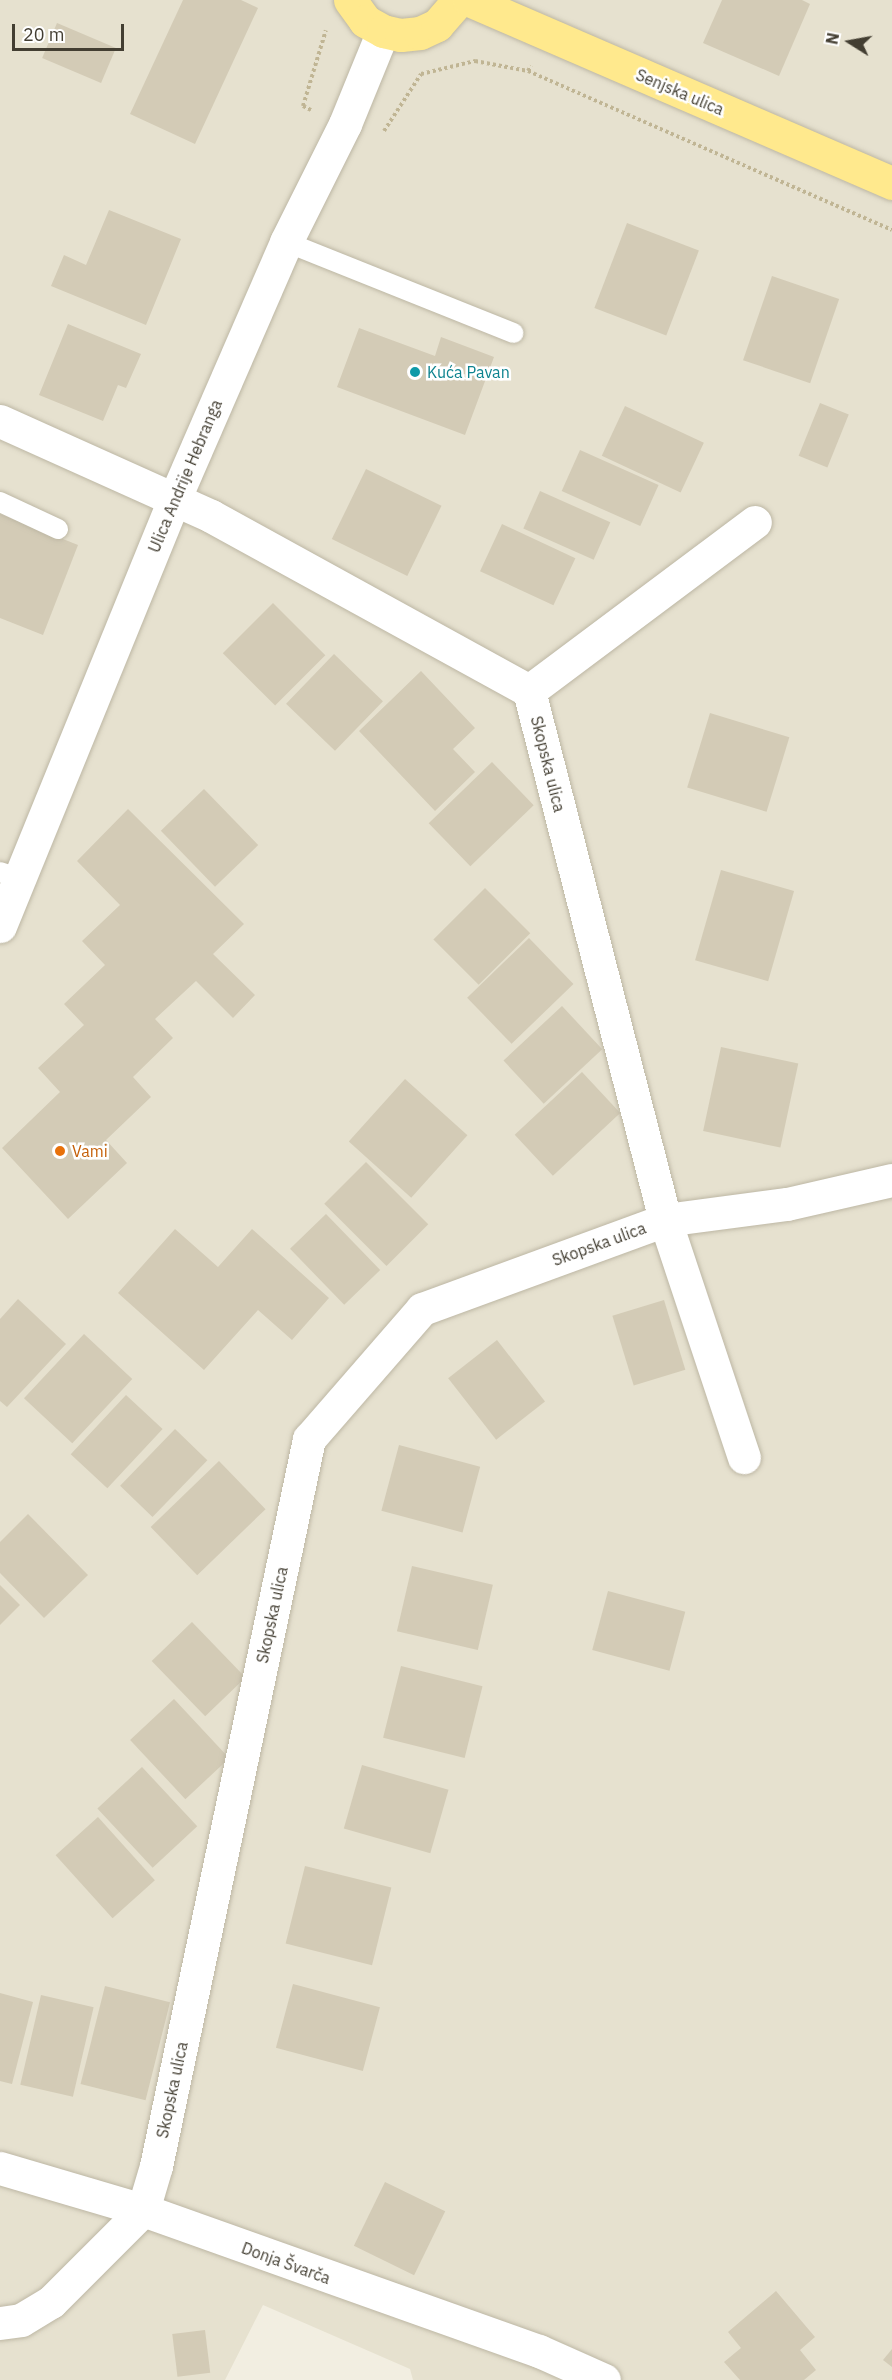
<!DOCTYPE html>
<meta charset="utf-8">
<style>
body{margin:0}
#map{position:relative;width:892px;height:2380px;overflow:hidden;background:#f2eee1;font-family:"IBM Plex Sans",sans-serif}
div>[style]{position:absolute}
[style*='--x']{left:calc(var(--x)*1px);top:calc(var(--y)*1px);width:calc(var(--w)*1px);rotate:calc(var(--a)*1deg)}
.residential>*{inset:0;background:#e6e1cf}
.building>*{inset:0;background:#d3cbb6;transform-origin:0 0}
.path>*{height:4px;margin-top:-2px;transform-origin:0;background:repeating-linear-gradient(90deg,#c0b594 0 3px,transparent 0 6px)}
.roads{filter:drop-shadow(0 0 2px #bdb7a4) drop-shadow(0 0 2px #bdb7a4)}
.lane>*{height:20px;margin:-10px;padding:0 10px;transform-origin:10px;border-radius:10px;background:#fff}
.street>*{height:33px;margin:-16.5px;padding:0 16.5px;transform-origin:16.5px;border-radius:16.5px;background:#fff}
.primary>*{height:33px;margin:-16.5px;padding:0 16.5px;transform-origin:16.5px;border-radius:16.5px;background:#ffe98d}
.dots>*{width:16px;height:16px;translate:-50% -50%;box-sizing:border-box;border:3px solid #fff;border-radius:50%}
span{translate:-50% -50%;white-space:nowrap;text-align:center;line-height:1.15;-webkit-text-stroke:5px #fff;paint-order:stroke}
.street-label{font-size:16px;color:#433e32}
.culture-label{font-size:16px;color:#0d838f}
.left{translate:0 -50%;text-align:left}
.food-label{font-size:16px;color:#c56008}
.north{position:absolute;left:820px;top:12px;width:60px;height:60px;-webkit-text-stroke:4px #fff;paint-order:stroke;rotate:281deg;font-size:16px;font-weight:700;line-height:24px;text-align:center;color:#433e32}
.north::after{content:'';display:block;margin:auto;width:21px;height:27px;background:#433e32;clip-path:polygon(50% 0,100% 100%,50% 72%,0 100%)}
.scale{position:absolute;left:12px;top:24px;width:112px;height:27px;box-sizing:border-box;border:3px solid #433e32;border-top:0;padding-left:8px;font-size:18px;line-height:21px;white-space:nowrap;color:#433e32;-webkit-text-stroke:4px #fff;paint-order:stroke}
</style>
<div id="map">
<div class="residential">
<div style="clip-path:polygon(0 0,892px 0,892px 2380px,413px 2380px,410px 2369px,263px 2305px,225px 2380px,0 2380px)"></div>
</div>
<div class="building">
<div style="clip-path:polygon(183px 0,241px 0,258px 8px,195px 144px,130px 114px)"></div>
<div style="clip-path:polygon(722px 0,802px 0,810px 4px,779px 76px,703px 43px)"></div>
<div style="left:57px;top:23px;width:64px;height:38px;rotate:23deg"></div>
<div style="clip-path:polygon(109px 210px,181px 239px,146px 325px,51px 286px,64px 255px,86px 265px)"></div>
<div style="left:627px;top:223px;width:77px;height:91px;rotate:21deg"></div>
<div style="left:772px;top:276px;width:71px;height:89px;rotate:19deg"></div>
<div style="clip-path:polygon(68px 324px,141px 354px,126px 388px,118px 385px,103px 421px,39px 395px)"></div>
<div style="clip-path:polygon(359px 328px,435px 356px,441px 337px,494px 357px,465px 435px,337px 387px)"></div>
<div style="left:820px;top:403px;width:31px;height:57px;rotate:22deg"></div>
<div style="left:625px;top:406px;width:87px;height:55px;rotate:25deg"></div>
<div style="left:580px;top:450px;width:86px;height:45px;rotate:24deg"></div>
<div style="left:366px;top:469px;width:84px;height:78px;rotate:26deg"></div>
<div style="left:540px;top:491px;width:77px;height:41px;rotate:24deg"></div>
<div style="clip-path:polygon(0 514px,78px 545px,43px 635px,0 618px)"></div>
<div style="left:502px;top:524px;width:81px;height:52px;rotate:25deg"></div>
<div style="left:273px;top:603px;width:74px;height:71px;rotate:45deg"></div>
<div style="left:334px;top:654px;width:68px;height:69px;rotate:44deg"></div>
<div style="clip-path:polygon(421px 671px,475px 728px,453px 749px,475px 772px,435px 811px,359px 731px)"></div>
<div style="left:710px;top:713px;width:83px;height:78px;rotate:17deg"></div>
<div style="left:492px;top:762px;width:60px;height:88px;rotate:46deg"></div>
<div style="left:204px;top:789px;width:78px;height:60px;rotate:46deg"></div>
<div style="clip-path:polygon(128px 809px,244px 924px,213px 954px,255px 995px,233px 1018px,196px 981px,155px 1019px,173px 1038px,133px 1077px,151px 1097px,106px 1140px,127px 1163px,68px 1219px,2px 1148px,60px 1092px,38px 1068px,84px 1025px,64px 1004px,105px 965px,82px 941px,120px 905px,77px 861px)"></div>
<div style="left:721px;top:870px;width:76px;height:94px;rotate:16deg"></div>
<div style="left:485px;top:888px;width:64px;height:73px;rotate:45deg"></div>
<div style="left:529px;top:938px;width:64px;height:86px;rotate:46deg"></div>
<div style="left:562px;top:1006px;width:59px;height:80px;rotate:47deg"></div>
<div style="left:721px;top:1047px;width:79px;height:86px;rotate:12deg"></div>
<div style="left:582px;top:1072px;width:56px;height:92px;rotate:47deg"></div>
<div style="left:405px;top:1079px;width:84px;height:84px;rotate:42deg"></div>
<div style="left:366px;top:1162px;width:88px;height:59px;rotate:45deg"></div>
<div style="left:326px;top:1214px;width:78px;height:50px;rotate:46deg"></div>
<div style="clip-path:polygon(175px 1229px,218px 1267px,252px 1229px,329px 1298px,292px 1340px,258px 1310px,204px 1370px,118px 1293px)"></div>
<div style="clip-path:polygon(18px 1299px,66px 1344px,7px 1407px,0 1401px,0 1319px)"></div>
<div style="left:664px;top:1300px;width:73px;height:54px;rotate:73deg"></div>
<div style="left:84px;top:1334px;width:66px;height:88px;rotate:43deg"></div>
<div style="left:497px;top:1340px;width:78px;height:62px;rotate:52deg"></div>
<div style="left:126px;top:1395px;width:50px;height:81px;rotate:43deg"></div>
<div style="left:175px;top:1429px;width:45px;height:79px;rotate:44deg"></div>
<div style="left:399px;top:1445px;width:84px;height:68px;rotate:15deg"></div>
<div style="left:219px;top:1461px;width:67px;height:95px;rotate:46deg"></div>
<div style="clip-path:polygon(28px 1514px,88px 1575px,44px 1618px,0 1573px,0 1542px)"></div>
<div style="left:412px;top:1566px;width:83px;height:67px;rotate:13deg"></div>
<div style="clip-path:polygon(0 1585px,20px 1605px,0 1625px)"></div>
<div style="left:608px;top:1591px;width:80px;height:61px;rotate:15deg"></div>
<div style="left:192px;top:1622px;width:77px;height:56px;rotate:46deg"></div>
<div style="left:401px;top:1666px;width:84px;height:74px;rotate:14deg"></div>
<div style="left:174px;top:1699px;width:81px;height:60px;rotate:47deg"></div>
<div style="left:362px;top:1765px;width:90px;height:66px;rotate:16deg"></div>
<div style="left:142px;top:1767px;width:81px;height:61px;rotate:47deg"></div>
<div style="left:98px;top:1817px;width:85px;height:57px;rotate:48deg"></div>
<div style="left:305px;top:1866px;width:89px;height:80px;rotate:14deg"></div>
<div style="left:293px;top:1984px;width:90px;height:66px;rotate:15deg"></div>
<div style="left:105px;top:1986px;width:67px;height:101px;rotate:14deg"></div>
<div style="clip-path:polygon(0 1993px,33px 2002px,12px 2084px,0 2081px)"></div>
<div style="left:41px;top:1995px;width:54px;height:92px;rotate:13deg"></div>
<div style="left:385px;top:2182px;width:67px;height:71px;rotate:26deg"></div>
<div style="clip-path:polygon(776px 2291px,815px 2337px,800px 2350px,816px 2370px,804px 2380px,740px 2380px,724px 2362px,741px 2348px,728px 2332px)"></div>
<div style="left:205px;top:2330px;width:43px;height:33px;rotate:83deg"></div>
<div style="clip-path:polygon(892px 2349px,892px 2367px,883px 2360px)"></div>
</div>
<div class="path">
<div style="--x:528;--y:71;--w:397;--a:23.6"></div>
<div style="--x:311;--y:110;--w:9;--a:-153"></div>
<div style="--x:303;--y:106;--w:79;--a:-73.2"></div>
<div style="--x:384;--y:131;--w:68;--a:-57"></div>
<div style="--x:421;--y:74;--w:56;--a:-13.5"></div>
<div style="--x:475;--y:61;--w:54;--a:10.7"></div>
<div style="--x:528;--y:71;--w:6;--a:-59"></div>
</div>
<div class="roads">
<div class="lane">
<div style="--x:286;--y:242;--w:245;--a:21.8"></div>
<div style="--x:0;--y:502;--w:64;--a:25"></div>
<div style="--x:0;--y:872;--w:19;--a:18"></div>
</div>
<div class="street">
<div style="--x:0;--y:421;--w:231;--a:24.2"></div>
<div style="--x:211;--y:516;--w:363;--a:28.8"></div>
<div style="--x:529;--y:691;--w:282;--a:-36.8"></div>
<div style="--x:529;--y:691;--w:546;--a:75.58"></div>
<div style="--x:665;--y:1220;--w:250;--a:71.6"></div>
<div style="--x:0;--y:926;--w:460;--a:-67.8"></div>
<div style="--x:174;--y:500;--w:281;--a:-66.5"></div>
<div style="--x:286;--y:242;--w:132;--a:-63.4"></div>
<div style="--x:345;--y:124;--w:100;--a:-67.8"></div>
<div style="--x:0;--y:2168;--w:149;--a:16.4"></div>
<div style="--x:143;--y:2210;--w:420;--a:19.6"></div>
<div style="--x:539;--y:2351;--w:71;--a:24"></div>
<div style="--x:0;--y:2323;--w:21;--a:-8"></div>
<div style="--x:21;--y:2320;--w:35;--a:-31"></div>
<div style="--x:51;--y:2302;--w:130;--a:-45"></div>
<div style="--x:143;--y:2210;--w:46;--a:-73.5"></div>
<div style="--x:156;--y:2166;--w:743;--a:-78.12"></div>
<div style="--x:309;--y:1439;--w:172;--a:-49"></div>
<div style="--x:422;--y:1309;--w:259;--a:-20.1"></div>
<div style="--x:665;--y:1220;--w:123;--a:-7.5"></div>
<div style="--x:787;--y:1204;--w:108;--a:-12.9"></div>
</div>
<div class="primary">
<div style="--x:350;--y:0;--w:26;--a:54"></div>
<div style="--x:365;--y:21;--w:21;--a:29"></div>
<div style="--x:383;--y:31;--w:18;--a:13"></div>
<div style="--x:401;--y:35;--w:19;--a:-6"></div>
<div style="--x:420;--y:33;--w:19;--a:-25"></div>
<div style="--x:437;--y:25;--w:33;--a:-49"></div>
<div style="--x:469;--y:0;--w:461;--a:23.4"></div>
</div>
</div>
<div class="dots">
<div style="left:415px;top:372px;background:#0f9aa8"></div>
<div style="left:60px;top:1151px;background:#e8710a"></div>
</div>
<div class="street-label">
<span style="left:680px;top:92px;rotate:23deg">Senjska ulica</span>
<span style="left:185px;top:476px;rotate:-67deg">Ulica Andrije Hebranga</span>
<span style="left:548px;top:764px;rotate:76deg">Skopska ulica</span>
<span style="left:599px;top:1244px;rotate:-20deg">Skopska ulica</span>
<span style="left:272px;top:1615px;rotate:-78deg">Skopska ulica</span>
<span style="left:172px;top:2090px;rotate:-78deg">Skopska ulica</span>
<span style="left:286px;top:2263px;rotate:20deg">Donja Švarča</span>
</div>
<div class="culture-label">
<span class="left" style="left:427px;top:372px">Kuća Pavan</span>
</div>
<div class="food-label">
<span class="left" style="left:72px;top:1151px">Vami</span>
</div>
<div class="north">N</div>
<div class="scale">20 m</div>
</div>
